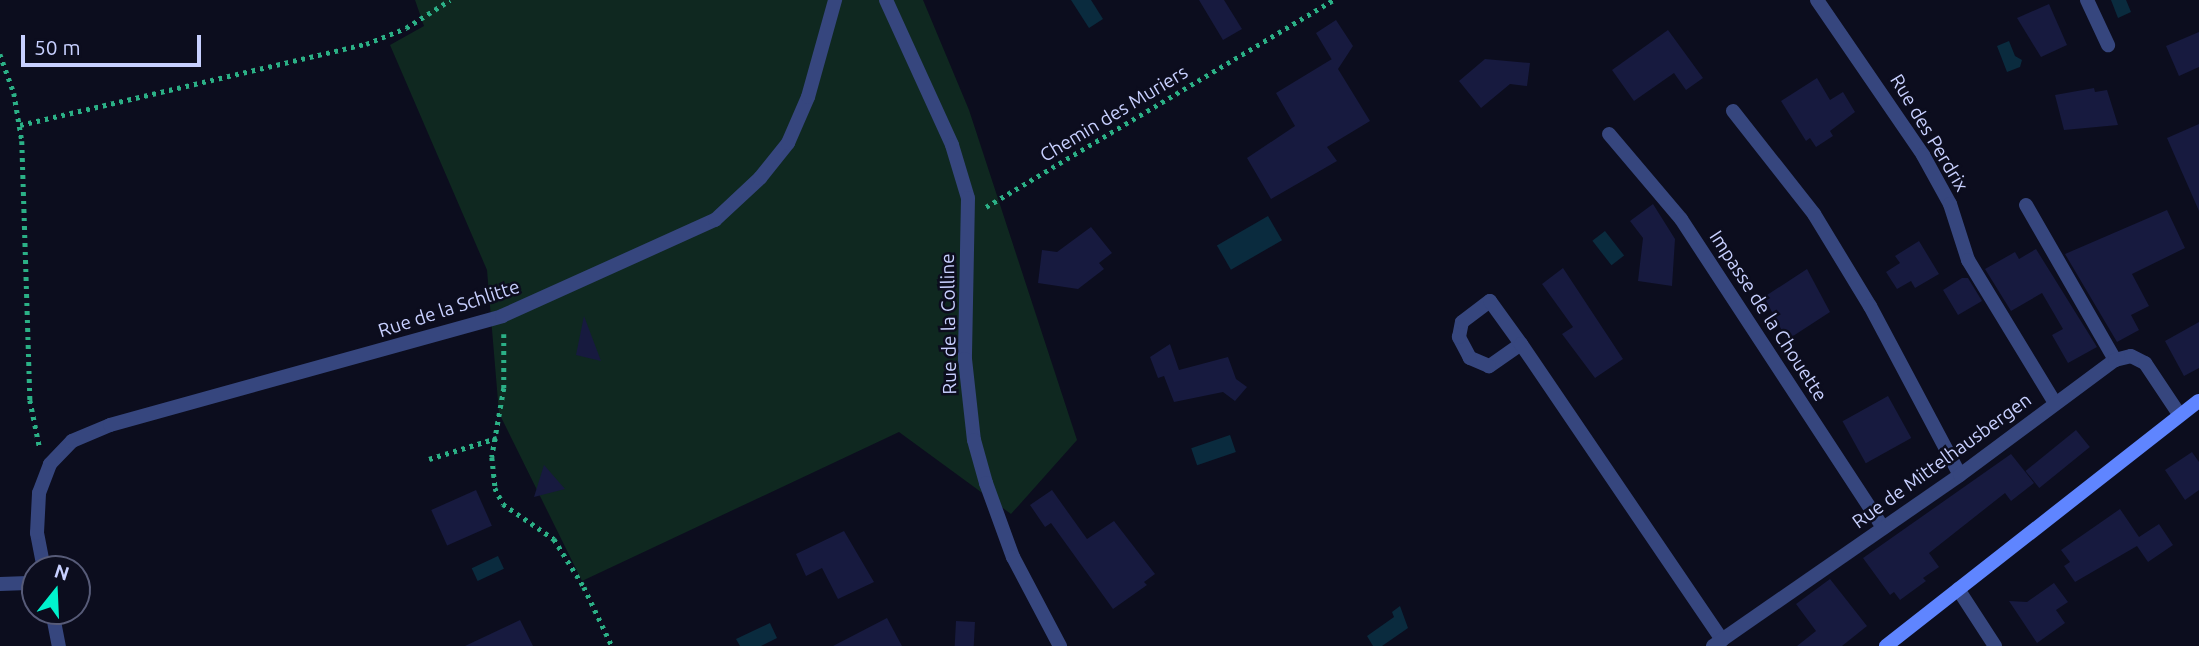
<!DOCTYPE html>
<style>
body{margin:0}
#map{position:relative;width:2199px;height:646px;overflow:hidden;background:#0c0d1e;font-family:Ubuntu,sans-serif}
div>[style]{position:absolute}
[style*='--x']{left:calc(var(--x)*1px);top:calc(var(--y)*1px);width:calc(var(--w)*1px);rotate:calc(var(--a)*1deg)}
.green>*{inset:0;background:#0f2820}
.water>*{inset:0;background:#0a2b3e;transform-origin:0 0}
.building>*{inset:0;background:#171a3f;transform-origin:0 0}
.path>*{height:4.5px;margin-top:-2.25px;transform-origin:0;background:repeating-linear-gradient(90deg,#2bb086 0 3.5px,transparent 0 8.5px)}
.lane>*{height:14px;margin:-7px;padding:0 7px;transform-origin:7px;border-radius:7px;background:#36467e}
.street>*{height:14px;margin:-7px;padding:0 7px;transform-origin:7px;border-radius:7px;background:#36467e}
.secondary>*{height:14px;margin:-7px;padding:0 7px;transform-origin:7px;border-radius:7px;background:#5f85ff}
span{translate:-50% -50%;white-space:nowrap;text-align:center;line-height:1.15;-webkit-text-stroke:5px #0c0d1e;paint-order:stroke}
.street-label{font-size:19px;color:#c8d0ff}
.north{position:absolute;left:21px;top:555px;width:70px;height:70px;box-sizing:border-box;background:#0c0d1e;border:2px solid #575b78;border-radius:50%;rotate:18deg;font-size:19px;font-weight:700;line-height:28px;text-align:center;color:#c8d0ff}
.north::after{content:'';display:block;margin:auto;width:24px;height:32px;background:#00f3cd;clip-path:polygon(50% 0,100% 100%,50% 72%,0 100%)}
.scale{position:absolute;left:21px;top:35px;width:180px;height:32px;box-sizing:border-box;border:4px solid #c8d0ff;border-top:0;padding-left:9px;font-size:21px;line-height:24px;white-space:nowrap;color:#c8d0ff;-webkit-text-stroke:5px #0c0d1e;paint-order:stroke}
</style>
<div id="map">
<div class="green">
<div style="clip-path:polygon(415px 0,923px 0,969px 110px,1077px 440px,1011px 514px,899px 432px,582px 581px,499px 413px,487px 270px,390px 45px,424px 26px)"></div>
</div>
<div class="water">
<div style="clip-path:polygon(1071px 0,1091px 0,1103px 19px,1089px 28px)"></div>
<div style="clip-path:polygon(2111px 0,2126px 0,2131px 12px,2118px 18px)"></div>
<div style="clip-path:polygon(2009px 41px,2015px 56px,2022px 60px,2020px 67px,2007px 72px,1997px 46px)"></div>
<div style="left:1268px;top:216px;width:28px;height:59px;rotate:60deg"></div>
<div style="left:1605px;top:231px;width:31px;height:16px;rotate:52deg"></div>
<div style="left:1230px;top:435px;width:18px;height:41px;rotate:71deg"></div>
<div style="left:498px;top:556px;width:14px;height:29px;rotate:65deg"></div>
<div style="clip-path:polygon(1400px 606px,1408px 628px,1382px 646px,1373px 646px,1367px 636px,1394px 617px,1392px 612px)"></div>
<div style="clip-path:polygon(770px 623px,777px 638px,761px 646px,740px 646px,736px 639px)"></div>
</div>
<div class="building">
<div style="clip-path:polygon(1199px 0,1224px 0,1242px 29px,1223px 40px)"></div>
<div style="clip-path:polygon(2049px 4px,2067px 45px,2041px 57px,2017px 18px)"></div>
<div style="clip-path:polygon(1336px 20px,1353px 46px,1338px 69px,1370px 121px,1327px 147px,1337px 161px,1271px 199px,1247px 158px,1295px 126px,1276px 93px,1332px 59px,1335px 65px,1316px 33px)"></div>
<div style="clip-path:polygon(1668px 30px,1703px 78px,1686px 90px,1674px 73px,1634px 101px,1612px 70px)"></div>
<div style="clip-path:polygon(2199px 32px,2199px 67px,2179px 76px,2166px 46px)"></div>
<div style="clip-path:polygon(1485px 59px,1530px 63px,1527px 86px,1510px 84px,1481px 108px,1459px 81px)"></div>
<div style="clip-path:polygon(1817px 78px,1830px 100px,1843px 92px,1855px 112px,1830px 131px,1833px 136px,1816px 147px,1810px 138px,1806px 141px,1781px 101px)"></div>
<div style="clip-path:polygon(2094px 88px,2095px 92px,2107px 90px,2118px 125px,2064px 130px,2055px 95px)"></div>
<div style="clip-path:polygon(2199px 124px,2199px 211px,2167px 138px)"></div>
<div style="clip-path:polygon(1653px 204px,1675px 239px,1672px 286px,1638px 281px,1643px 238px,1630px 221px)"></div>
<div style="clip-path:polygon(2167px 210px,2185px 248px,2132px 274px,2149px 306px,2131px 315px,2139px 330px,2117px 342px,2065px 254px)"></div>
<div style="clip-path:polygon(1091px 227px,1112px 253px,1099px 263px,1104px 269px,1078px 289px,1038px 283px,1042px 250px,1057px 252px)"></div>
<div style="clip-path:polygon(1919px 241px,1939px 274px,1915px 288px,1911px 281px,1897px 289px,1886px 272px,1900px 263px,1895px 256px)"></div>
<div style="clip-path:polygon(2036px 249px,2097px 347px,2068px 363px,2052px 335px,2063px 329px,2042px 293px,2011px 311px,1985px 269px,2015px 252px,2019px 259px)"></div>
<div style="clip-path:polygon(1563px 268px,1623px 359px,1595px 378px,1562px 334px,1573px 327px,1542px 284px)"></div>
<div style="clip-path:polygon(1807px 269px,1830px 312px,1787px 340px,1764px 297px)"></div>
<div style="clip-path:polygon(1962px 278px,1968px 278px,1982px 301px,1958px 315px,1943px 290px)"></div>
<div style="clip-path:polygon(584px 316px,601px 361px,576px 355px)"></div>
<div style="clip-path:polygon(2199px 322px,2199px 368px,2184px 376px,2165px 341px)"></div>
<div style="clip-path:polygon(1170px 344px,1179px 370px,1228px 357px,1236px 379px,1247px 387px,1235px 401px,1223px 392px,1174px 402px,1164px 376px,1158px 378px,1150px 357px)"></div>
<div style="left:1888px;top:396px;width:48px;height:52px;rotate:61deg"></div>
<div style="left:2076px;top:430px;width:22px;height:65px;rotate:51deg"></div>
<div style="clip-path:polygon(2192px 452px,2199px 462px,2199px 490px,2185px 500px,2165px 470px)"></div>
<div style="clip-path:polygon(2011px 454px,2034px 483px,2011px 501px,2005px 493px,1929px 553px,1939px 567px,1923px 578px,1926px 581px,1900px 600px,1894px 592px,1890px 595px,1863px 558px)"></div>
<div style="clip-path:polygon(544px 465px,565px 489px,534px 497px)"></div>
<div style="left:476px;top:490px;width:39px;height:49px;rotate:66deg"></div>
<div style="clip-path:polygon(1052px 490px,1087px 539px,1114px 521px,1155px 574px,1144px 582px,1147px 585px,1113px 609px,1051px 523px,1045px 527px,1030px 505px)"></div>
<div style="clip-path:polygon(2120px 509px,2139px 537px,2159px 524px,2173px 545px,2148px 562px,2137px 546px,2075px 582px,2064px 566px,2070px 562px,2061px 550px)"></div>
<div style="clip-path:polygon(844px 531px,874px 582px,838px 599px,822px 568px,806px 576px,796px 554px)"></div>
<div style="clip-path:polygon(1830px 579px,1867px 626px,1842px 646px,1797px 646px,1816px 631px,1796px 604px)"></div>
<div style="clip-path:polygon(2054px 583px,2068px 602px,2056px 610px,2065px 623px,2037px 643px,2009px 601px,2027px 602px)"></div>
<div style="clip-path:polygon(887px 618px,902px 646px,833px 646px)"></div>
<div style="clip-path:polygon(520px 620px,533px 646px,465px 646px)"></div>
<div style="left:956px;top:621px;width:19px;height:25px;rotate:3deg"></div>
</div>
<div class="path">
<div style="--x:0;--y:54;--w:41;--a:70.3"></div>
<div style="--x:14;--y:93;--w:49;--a:80.5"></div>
<div style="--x:22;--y:141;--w:259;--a:88.2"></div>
<div style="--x:30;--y:400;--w:50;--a:78.5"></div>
<div style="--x:20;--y:125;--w:355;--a:-13.2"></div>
<div style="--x:366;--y:44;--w:43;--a:-21.8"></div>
<div style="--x:406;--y:28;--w:52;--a:-32.5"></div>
<div style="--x:986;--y:207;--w:404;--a:-30.8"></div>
<div style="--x:504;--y:334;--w:54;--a:90"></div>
<div style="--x:504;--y:388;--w:70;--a:99.9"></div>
<div style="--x:492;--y:457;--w:31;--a:84"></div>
<div style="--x:495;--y:488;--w:18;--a:63"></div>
<div style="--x:503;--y:504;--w:62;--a:34.5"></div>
<div style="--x:554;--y:539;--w:57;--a:58"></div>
<div style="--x:584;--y:587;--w:65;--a:64.6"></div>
<div style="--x:429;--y:459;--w:71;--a:-17.2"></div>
</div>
<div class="lane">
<div style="--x:1733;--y:111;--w:131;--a:51.8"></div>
<div style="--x:1814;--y:214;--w:108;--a:58.7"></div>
<div style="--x:1870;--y:306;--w:191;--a:62"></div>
<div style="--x:2026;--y:205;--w:179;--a:60.1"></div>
<div style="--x:1521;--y:344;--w:39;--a:145"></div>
<div style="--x:1489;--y:366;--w:21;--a:-157"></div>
<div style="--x:1470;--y:358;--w:24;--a:-118"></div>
<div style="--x:1459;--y:337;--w:15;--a:-79"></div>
<div style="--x:1462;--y:322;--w:35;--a:-37"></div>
<div style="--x:1490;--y:301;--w:53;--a:54.2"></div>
<div style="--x:1521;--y:344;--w:358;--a:55.8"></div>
<div style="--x:0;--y:584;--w:35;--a:-2"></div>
</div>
<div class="street">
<div style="--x:886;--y:0;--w:159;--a:65.5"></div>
<div style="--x:952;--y:145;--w:55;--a:73.2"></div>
<div style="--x:968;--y:198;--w:161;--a:91.1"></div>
<div style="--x:965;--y:359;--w:81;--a:83.7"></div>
<div style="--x:974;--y:440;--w:45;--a:74.4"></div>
<div style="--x:986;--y:483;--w:79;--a:70"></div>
<div style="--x:1013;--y:557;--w:101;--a:62.2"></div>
<div style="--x:1817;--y:0;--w:188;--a:55.6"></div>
<div style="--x:1923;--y:155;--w:56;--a:61.1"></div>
<div style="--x:1950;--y:204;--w:59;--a:72.2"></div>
<div style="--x:1968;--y:260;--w:167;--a:58.7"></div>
<div style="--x:2087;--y:0;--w:50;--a:65"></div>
<div style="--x:1609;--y:134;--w:111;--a:49.7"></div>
<div style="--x:1681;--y:219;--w:369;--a:56.8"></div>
<div style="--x:44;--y:569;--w:37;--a:-101"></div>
<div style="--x:37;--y:533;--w:40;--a:-87.1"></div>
<div style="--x:39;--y:493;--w:31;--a:-69"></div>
<div style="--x:50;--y:464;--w:32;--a:-46"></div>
<div style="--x:72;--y:441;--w:41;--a:-22.8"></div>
<div style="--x:110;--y:425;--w:407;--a:-15.5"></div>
<div style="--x:502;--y:316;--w:234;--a:-24.3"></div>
<div style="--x:715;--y:220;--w:62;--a:-43"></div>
<div style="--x:760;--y:178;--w:45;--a:-51.3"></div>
<div style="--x:788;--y:143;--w:50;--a:-66.5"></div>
<div style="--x:808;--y:97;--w:101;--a:-74.4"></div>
<div style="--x:1958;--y:589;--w:68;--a:57"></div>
<div style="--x:52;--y:611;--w:36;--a:79"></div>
<div style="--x:1713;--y:646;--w:300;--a:-34.7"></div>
<div style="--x:1960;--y:475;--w:193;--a:-36.6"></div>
<div style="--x:2115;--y:360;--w:16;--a:-14"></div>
<div style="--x:2131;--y:356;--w:16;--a:27"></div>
<div style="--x:2145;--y:363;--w:61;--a:56.3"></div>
</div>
<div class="secondary">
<div style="--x:1886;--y:646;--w:397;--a:-38.1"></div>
</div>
<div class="street-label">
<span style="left:1114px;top:114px;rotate:-31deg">Chemin des Muriers</span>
<span style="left:1929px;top:133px;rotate:59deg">Rue des Perdrix</span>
<span style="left:449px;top:309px;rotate:-18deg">Rue de la Schlitte</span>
<span style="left:1768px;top:316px;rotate:57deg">Impasse de la Chouette</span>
<span style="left:949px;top:324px;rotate:-91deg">Rue de la Colline</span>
<span style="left:1942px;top:461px;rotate:-36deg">Rue de Mittelhausbergen</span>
</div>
<div class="north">N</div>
<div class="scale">50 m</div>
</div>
